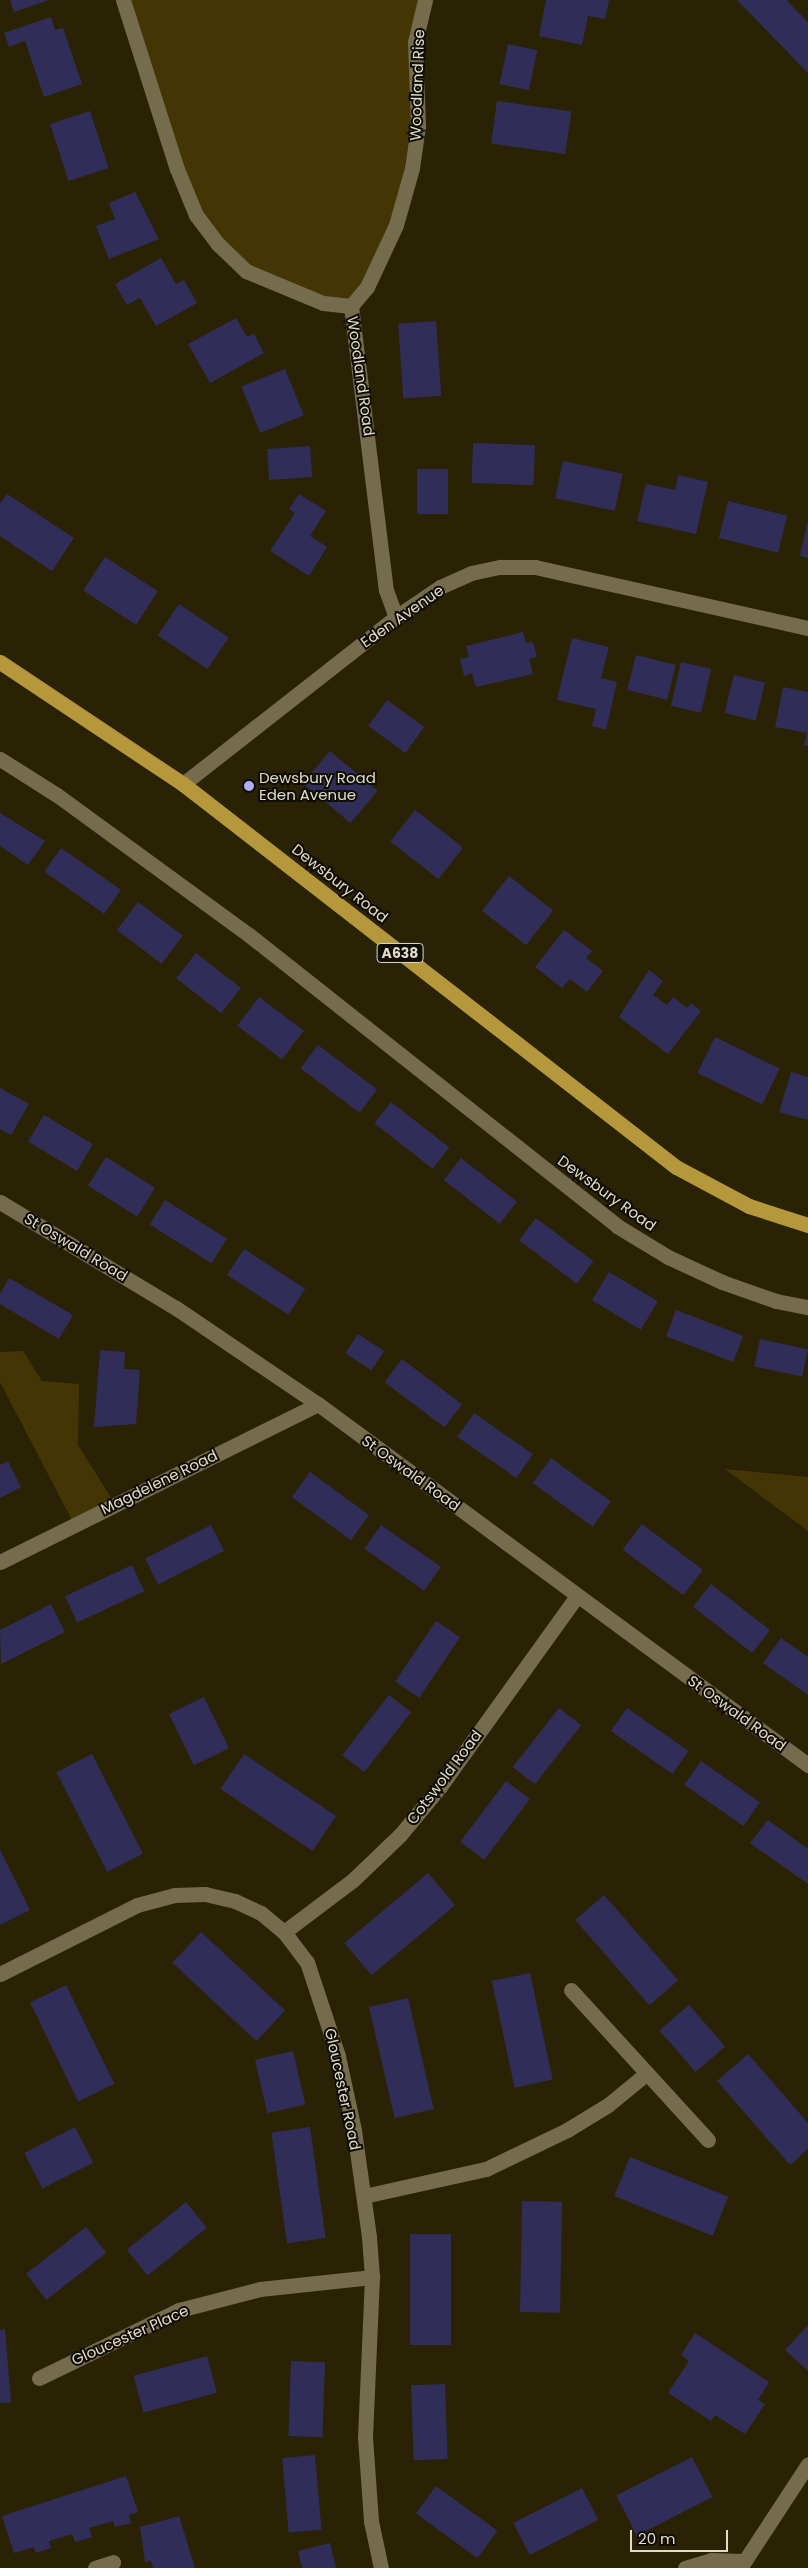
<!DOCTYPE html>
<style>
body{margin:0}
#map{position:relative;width:808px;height:2568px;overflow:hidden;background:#2a2205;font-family:Poppins,sans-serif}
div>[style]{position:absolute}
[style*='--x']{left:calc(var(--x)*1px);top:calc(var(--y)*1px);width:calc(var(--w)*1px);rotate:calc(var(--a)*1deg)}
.green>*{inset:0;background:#443604}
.building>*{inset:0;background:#302e58;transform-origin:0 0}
.minor>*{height:15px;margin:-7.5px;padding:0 7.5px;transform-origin:7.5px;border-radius:7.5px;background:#756b4d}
.highway>*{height:15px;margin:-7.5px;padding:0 7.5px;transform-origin:7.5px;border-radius:7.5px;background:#b4983b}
.dots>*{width:14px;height:14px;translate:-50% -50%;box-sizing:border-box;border:2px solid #0f0c03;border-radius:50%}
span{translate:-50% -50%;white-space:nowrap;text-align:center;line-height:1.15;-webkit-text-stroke:4px #0f0c03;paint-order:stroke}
.shield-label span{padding:1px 4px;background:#0f0c03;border:1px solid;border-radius:4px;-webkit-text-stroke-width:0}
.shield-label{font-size:14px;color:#e0dbca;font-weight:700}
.street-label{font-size:15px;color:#e0dbca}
.poi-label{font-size:15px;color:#e0dbca}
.left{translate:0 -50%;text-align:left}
.scale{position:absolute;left:630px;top:2530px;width:98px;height:22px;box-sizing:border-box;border:2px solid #e0dbca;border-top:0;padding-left:6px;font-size:15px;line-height:18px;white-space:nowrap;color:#e0dbca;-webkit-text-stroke:4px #0f0c03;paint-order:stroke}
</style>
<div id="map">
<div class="green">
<div style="clip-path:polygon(123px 0,419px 0,418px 81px,396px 225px,351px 306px,246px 271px,196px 215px)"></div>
<div style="clip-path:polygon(23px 1351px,42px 1381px,79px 1384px,78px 1445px,115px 1504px,74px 1524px,0 1382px,0 1352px)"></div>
<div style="clip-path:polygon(725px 1469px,808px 1477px,808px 1531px)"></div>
</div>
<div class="building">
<div style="clip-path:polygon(10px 0,49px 0,14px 12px)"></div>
<div style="clip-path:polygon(546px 0,609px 0,605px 19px,588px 16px,582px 45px,539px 36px)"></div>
<div style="clip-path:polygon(737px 0,787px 0,791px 5px,808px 22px,808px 73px)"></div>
<div style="clip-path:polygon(51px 17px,55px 30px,63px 28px,82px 84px,44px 97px,25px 41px,9px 47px,4px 33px)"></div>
<div style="left:508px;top:44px;width:30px;height:41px;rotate:12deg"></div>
<div style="left:497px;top:101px;width:75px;height:43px;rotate:8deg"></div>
<div style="left:90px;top:111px;width:60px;height:42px;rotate:72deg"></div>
<div style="clip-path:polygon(135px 192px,159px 239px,109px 259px,96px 226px,115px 219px,109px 203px)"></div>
<div style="clip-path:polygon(161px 258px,176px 284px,184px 280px,197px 303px,156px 326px,140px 298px,127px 305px,115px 284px)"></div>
<div style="clip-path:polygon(236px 318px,247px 337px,254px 334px,264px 353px,210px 383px,188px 344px)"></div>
<div style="left:436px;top:321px;width:75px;height:38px;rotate:86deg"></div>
<div style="left:285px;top:369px;width:50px;height:47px;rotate:68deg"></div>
<div style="left:473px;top:443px;width:62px;height:40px;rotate:2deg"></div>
<div style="left:310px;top:446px;width:31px;height:43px;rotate:86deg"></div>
<div style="left:563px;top:461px;width:61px;height:38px;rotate:12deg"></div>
<div style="left:417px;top:469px;width:31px;height:45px"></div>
<div style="clip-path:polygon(678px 475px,708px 482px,696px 534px,637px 521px,646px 484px,675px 490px)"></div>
<div style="clip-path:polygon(7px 494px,74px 538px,52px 571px,0 536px,0 504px)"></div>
<div style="clip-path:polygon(299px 494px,326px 511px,310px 536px,327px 547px,309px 576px,270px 551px,295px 513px,289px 509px)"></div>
<div style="left:728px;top:501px;width:61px;height:38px;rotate:14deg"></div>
<div style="clip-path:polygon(807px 523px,808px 523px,808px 558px,800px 556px)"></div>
<div style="left:105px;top:557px;width:63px;height:40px;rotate:33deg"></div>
<div style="left:179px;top:604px;width:60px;height:38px;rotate:34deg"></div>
<div style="clip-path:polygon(523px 632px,526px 643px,533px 642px,537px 657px,529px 659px,533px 674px,476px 687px,472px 673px,464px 676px,460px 659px,469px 657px,466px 646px)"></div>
<div style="clip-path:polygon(572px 638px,609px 647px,601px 678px,617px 682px,606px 730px,592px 726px,596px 709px,557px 700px)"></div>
<div style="left:636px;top:655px;width:41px;height:36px;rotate:14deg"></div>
<div style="left:681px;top:662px;width:31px;height:45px;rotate:13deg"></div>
<div style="left:734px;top:675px;width:32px;height:39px;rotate:14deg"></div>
<div style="clip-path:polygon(783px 687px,808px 692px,808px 746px,804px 745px,807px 733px,775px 727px)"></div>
<div style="left:387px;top:700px;width:46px;height:32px;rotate:36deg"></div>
<div style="left:330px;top:751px;width:62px;height:42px;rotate:40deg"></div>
<div style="left:415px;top:810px;width:61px;height:40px;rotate:38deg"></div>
<div style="clip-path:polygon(0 813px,45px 841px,28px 865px,0 846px)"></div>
<div style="left:61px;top:848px;width:73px;height:29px;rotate:35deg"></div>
<div style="left:509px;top:876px;width:56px;height:44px;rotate:38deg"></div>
<div style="left:138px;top:902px;width:56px;height:35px;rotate:37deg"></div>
<div style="clip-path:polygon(564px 930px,592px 951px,586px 958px,603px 971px,587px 992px,570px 979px,562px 988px,535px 967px)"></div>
<div style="left:196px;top:953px;width:57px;height:32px;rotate:38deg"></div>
<div style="clip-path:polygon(649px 970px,663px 981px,653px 995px,667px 1005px,673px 997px,687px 1008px,691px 1003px,701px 1011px,668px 1054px,619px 1017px)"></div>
<div style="left:259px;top:997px;width:56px;height:36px;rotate:37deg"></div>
<div style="left:715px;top:1037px;width:72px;height:40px;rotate:26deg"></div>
<div style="left:318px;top:1045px;width:74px;height:29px;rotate:37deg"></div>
<div style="clip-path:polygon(791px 1072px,808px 1077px,808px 1120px,779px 1112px)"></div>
<div style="clip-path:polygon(0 1088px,29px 1104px,11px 1135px,0 1129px)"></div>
<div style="left:391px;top:1102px;width:74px;height:27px;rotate:38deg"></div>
<div style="left:44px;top:1115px;width:57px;height:31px;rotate:31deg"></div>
<div style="left:106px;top:1157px;width:58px;height:34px;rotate:32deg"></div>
<div style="left:461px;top:1158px;width:71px;height:28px;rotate:38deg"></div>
<div style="left:165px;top:1200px;width:73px;height:29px;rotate:32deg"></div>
<div style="left:536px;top:1218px;width:72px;height:28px;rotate:37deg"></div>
<div style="left:244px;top:1249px;width:73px;height:31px;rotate:33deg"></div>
<div style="left:609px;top:1272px;width:57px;height:33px;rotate:31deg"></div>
<div style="clip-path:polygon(9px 1278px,73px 1315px,59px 1339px,0 1304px,0 1294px)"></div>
<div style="left:676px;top:1310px;width:72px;height:28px;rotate:21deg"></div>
<div style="left:358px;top:1334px;width:31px;height:23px;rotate:33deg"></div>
<div style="left:760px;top:1339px;width:49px;height:28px;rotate:12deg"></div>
<div style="clip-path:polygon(100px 1350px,125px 1352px,124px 1369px,140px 1370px,136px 1424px,94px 1427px)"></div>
<div style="left:402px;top:1359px;width:75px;height:29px;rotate:37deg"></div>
<div style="left:474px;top:1413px;width:72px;height:29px;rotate:35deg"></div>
<div style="left:551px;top:1458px;width:74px;height:31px;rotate:36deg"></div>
<div style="clip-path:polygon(8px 1461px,21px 1487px,0 1498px,0 1465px)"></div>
<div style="left:310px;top:1472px;width:73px;height:31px;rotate:36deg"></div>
<div style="left:642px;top:1524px;width:76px;height:32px;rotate:37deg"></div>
<div style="left:211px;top:1525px;width:29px;height:74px;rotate:63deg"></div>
<div style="left:381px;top:1525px;width:73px;height:29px;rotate:35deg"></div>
<div style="left:132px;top:1565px;width:29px;height:74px;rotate:65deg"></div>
<div style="left:711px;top:1584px;width:75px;height:29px;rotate:38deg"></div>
<div style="clip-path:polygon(51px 1604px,65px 1632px,1px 1664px,0 1630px)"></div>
<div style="left:436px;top:1621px;width:29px;height:73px;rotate:34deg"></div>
<div style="clip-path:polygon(781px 1638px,808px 1657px,808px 1695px,763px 1663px)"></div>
<div style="left:389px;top:1695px;width:28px;height:76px;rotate:38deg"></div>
<div style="left:204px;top:1697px;width:57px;height:39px;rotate:64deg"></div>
<div style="left:559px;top:1708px;width:28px;height:75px;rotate:38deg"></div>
<div style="left:627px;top:1708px;width:75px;height:28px;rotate:35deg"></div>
<div style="left:92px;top:1754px;width:112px;height:40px;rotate:63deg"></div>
<div style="left:244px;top:1754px;width:111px;height:42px;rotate:34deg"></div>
<div style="left:701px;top:1761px;width:72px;height:29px;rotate:35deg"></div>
<div style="left:506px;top:1781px;width:30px;height:76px;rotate:37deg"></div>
<div style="clip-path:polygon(768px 1820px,808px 1849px,808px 1884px,750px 1843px)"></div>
<div style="clip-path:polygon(0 1850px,30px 1910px,0 1925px)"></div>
<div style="left:428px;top:1873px;width:42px;height:109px;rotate:50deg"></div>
<div style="left:604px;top:1895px;width:113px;height:38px;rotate:49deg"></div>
<div style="left:201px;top:1932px;width:115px;height:42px;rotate:43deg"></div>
<div style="left:530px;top:1973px;width:109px;height:39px;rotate:78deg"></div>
<div style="left:66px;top:1985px;width:110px;height:40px;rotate:64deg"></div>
<div style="left:408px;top:1998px;width:114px;height:40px;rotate:77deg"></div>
<div style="left:689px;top:2005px;width:55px;height:39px;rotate:49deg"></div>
<div style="left:293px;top:2051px;width:55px;height:39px;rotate:77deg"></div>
<div style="clip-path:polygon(748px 2054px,808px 2123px,808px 2149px,790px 2165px,717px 2081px)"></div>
<div style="left:75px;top:2127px;width:40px;height:57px;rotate:63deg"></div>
<div style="left:310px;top:2127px;width:112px;height:39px;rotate:82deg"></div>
<div style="left:630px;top:2157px;width:106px;height:42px;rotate:22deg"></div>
<div style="left:522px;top:2201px;width:40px;height:111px;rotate:1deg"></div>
<div style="left:186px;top:2202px;width:33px;height:76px;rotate:51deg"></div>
<div style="left:86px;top:2227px;width:33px;height:76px;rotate:52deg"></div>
<div style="left:410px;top:2234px;width:41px;height:111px"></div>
<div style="clip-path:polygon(808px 2325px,808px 2371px,785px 2350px)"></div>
<div style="clip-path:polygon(5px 2329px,11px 2402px,0 2403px,0 2330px)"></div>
<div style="clip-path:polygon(695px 2333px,769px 2382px,758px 2400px,765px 2404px,745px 2434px,715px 2415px,711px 2421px,668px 2393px,689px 2361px,681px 2355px)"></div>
<div style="left:207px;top:2356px;width:38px;height:76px;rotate:75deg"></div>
<div style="left:291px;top:2361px;width:34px;height:75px;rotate:2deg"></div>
<div style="left:445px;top:2384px;width:75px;height:34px;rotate:88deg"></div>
<div style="left:315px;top:2455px;width:75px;height:33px;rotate:85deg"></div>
<div style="left:692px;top:2457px;width:45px;height:85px;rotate:63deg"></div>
<div style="clip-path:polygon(126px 2476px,138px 2512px,129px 2515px,131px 2523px,115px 2527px,113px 2521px,89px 2528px,92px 2537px,75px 2542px,72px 2534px,49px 2541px,51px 2548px,36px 2553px,34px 2547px,14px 2553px,2px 2516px)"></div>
<div style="left:436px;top:2486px;width:76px;height:34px;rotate:36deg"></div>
<div style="left:582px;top:2488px;width:36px;height:77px;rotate:63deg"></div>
<div style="clip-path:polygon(179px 2516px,195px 2568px,153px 2568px,151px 2561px,145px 2562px,140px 2527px)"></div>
<div style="clip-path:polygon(330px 2543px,336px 2568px,302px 2568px,298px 2551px)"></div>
</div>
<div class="minor">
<div style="--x:123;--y:0;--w:177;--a:72.3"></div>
<div style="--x:177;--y:169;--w:50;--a:67.6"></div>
<div style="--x:196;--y:215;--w:36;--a:53"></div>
<div style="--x:218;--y:244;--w:39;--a:44"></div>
<div style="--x:246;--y:271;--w:83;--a:22.6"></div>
<div style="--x:323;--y:303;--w:28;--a:6"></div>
<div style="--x:351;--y:306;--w:286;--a:83"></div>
<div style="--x:386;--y:590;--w:29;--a:70"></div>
<div style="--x:351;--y:306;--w:25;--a:-50"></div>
<div style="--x:367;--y:287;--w:68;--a:-64.9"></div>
<div style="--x:396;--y:225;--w:59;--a:-74.3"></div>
<div style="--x:412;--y:168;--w:42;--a:-81.9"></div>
<div style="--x:418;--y:126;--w:84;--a:-92"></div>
<div style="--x:415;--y:42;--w:43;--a:-76.6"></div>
<div style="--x:0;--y:759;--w:67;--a:32.3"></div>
<div style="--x:57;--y:795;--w:238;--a:36.1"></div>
<div style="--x:249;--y:935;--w:469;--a:38.3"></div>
<div style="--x:617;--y:1226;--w:60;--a:31.3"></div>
<div style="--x:668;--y:1257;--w:60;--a:24.8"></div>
<div style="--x:722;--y:1282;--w:57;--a:19.4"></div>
<div style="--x:776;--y:1301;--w:33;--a:11"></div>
<div style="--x:183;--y:784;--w:271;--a:-38.1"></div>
<div style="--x:396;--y:617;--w:53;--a:-34.3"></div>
<div style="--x:440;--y:587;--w:34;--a:-24"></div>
<div style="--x:471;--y:573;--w:30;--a:-12"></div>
<div style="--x:500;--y:567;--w:35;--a:0"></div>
<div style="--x:535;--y:567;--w:280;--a:12.6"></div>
<div style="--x:0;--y:1202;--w:205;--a:31.1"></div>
<div style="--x:176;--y:1308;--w:171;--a:34.1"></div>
<div style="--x:318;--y:1404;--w:609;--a:36.38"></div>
<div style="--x:0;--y:1562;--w:355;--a:-26.4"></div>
<div style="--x:284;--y:1932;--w:86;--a:-37"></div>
<div style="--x:353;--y:1880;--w:65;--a:-43.8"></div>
<div style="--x:400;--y:1835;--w:61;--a:-50.3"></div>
<div style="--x:439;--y:1788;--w:236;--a:-54.3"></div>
<div style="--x:0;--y:1974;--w:153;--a:-26.7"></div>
<div style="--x:137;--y:1905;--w:38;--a:-15"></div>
<div style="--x:174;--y:1895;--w:31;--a:-2"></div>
<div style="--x:205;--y:1894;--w:31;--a:13"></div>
<div style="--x:235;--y:1901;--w:29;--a:25"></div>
<div style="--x:261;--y:1913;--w:30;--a:40"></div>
<div style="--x:284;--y:1932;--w:38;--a:53"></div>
<div style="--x:307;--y:1962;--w:99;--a:71.7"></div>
<div style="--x:338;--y:2056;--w:76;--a:77.8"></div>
<div style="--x:354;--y:2130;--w:108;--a:82"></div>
<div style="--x:369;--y:2237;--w:40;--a:85.7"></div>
<div style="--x:372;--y:2277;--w:160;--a:92.5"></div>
<div style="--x:365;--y:2437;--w:84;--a:85.9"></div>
<div style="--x:371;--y:2521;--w:48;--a:78"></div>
<div style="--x:571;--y:1990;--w:203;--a:47.6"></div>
<div style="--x:364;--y:2196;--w:125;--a:-12.5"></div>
<div style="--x:486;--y:2169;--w:90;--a:-25.7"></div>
<div style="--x:567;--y:2130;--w:48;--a:-31.4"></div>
<div style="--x:608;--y:2105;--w:50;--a:-39.4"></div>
<div style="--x:39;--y:2378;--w:156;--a:-25.9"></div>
<div style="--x:179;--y:2310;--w:84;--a:-14.5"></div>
<div style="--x:260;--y:2289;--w:113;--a:-6.1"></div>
<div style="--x:95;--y:2568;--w:19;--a:-18"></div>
<div style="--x:685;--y:2568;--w:27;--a:-17"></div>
<div style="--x:711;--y:2560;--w:32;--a:2"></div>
<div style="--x:740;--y:2568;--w:124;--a:-56.8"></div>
</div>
<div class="highway">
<div style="--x:0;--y:662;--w:220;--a:33.7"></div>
<div style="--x:183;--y:784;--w:624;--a:37.84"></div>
<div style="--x:676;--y:1167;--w:83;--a:28.1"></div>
<div style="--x:749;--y:1206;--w:62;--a:17.9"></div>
</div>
<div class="dots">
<div style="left:249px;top:786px;background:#aeaefa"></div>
</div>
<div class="shield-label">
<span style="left:400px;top:953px">A638</span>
</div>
<div class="street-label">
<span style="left:417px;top:85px;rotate:-88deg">Woodland Rise</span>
<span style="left:361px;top:376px;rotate:82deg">Woodland Road</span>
<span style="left:402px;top:616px;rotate:-35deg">Eden Avenue</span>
<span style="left:340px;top:883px;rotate:38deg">Dewsbury Road</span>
<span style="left:607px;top:1193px;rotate:36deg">Dewsbury Road</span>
<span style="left:76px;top:1247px;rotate:31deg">St Oswald Road</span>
<span style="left:411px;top:1473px;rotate:36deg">St Oswald Road</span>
<span style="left:159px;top:1482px;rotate:-26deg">Magdelene Road</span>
<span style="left:737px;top:1713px;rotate:36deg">St Oswald Road</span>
<span style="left:444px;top:1777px;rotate:-53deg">Cotswold Road</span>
<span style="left:343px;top:2089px;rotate:78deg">Gloucester Road</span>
<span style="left:130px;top:2335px;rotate:-24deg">Gloucester Place</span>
</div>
<div class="poi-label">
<span class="left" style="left:259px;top:786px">Dewsbury Road<br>Eden Avenue</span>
</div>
<div class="scale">20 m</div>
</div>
